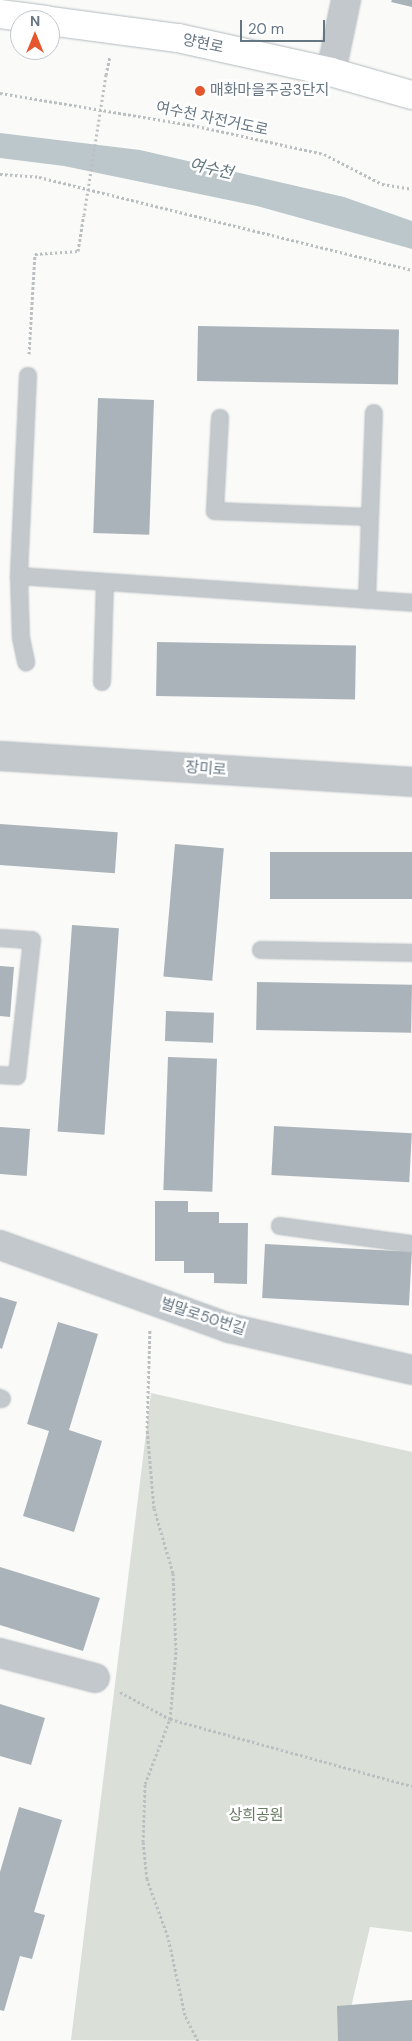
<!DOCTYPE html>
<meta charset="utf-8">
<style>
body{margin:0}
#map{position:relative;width:412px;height:2041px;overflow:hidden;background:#fafaf8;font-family:"DM Sans","Noto Sans KR",sans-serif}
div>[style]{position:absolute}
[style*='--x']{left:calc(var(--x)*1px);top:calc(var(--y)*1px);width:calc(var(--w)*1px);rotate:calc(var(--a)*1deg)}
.green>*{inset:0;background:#dadfd7}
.water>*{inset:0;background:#bbc7cb}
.building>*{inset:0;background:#aab3b9;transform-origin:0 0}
.path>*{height:3px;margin-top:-1.5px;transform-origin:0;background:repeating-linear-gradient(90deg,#bbbfc2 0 2.5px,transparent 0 5px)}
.roads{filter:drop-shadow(0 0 1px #b3babf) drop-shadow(0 0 1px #b3babf)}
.service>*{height:16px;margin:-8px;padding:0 8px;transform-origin:8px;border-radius:8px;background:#c3c8cc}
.minor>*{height:28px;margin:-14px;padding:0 14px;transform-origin:14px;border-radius:14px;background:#c3c8cc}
.tertiary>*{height:28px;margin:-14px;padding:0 14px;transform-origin:14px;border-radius:14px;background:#c3c8cc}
.secondary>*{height:28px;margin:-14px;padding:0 14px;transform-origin:14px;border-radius:14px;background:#fff}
.path-bridge>*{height:3px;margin-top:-1.5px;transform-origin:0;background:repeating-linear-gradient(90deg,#bbbfc2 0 2.5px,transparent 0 5px)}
.dots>*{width:14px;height:14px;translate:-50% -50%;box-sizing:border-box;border:2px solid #fff;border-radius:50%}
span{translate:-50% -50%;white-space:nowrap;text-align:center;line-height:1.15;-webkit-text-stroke:5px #fff;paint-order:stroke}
.street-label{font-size:15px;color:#657683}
.poi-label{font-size:15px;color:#657683}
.left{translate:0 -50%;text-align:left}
.park-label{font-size:15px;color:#687a64}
.water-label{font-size:16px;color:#60757c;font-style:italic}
.north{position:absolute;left:10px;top:10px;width:50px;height:50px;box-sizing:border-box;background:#fff;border:1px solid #c1c8cd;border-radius:50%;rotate:0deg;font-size:14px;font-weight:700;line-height:20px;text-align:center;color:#657683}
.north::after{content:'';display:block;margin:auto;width:18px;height:22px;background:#e4572e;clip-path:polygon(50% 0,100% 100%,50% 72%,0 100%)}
.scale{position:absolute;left:240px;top:20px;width:85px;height:22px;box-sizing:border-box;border:2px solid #657683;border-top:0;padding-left:6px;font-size:15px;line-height:18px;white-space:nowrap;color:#657683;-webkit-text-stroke:4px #fff;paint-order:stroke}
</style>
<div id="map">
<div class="green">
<div style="clip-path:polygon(151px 1393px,412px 1452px,412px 1932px,370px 1927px,343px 2041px,71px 2040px)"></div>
</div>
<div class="water">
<div style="clip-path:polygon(0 133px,140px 150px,344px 197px,412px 221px,412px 249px,257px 206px,64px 166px,0 158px)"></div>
</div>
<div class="building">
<div style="clip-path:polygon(392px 0,412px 0,412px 7px,391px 2px)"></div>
<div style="left:198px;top:326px;width:201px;height:55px;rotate:1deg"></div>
<div style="left:98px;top:398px;width:56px;height:135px;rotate:2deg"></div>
<div style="left:157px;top:642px;width:199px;height:54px;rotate:1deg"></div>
<div style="left:0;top:824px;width:118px;height:41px;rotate:4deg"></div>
<div style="left:175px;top:844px;width:49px;height:133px;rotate:5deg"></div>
<div style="left:270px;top:852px;width:142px;height:47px"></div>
<div style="left:72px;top:925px;width:47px;height:207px;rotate:4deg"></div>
<div style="clip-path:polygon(0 966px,14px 967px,10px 1017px,0 1016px)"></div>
<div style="left:257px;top:982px;width:155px;height:48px;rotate:1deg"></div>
<div style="left:166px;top:1011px;width:48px;height:30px;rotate:2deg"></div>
<div style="left:168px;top:1057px;width:49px;height:133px;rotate:2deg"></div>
<div style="left:274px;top:1126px;width:138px;height:49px;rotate:3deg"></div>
<div style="left:0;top:1127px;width:30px;height:47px;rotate:4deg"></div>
<div style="clip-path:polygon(155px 1201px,188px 1201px,188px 1212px,219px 1212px,219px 1223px,248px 1223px,247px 1284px,214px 1283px,214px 1273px,184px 1273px,184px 1261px,155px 1261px)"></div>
<div style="left:265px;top:1244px;width:147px;height:54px;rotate:3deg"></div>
<div style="clip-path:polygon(0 1297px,17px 1302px,2px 1349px,0 1348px)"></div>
<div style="clip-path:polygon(58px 1322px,98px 1334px,69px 1430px,102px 1441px,74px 1532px,23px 1516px,49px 1431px,27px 1424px)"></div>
<div style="clip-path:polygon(0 1567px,100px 1598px,83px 1651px,0 1625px)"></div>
<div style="clip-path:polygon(0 1704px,45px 1718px,31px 1765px,0 1756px)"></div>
<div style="clip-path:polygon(19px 1807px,62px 1820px,34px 1912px,45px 1915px,32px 1959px,20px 1956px,4px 2011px,0 2010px,0 1872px)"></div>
<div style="clip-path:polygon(412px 2000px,412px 2041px,338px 2041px,337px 2006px)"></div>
</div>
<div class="path">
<div style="--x:106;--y:75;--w:19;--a:-78"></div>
<div style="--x:0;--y:93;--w:195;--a:9.5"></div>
<div style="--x:192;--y:125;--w:135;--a:12.4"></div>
<div style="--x:324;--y:154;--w:65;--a:27.3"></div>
<div style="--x:382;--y:184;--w:30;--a:9"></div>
<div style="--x:0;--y:174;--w:39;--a:4"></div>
<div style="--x:39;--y:177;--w:384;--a:14"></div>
<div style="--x:29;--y:354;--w:100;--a:-86.6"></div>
<div style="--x:35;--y:254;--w:43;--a:-4"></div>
<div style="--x:78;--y:251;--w:36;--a:-81"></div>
<div style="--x:120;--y:1692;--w:57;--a:28.4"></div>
<div style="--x:170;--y:1719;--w:69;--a:-85"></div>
<div style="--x:176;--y:1650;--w:77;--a:-92.2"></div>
<div style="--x:173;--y:1573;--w:68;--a:-106.3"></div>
<div style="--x:154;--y:1508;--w:80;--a:-95"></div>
<div style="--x:147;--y:1428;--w:99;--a:-88.3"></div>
<div style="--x:198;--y:2041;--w:29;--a:-117"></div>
<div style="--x:185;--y:2015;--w:80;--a:-102.3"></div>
<div style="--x:168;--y:1937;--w:62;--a:-109.9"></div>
<div style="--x:147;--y:1879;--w:37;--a:-96"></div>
<div style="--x:143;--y:1842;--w:58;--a:-88"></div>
<div style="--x:145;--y:1784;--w:70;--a:-69"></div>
<div style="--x:170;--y:1719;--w:251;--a:15.5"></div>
</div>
<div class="roads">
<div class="service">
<div style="--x:28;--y:376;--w:200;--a:92.6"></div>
<div style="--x:19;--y:576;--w:394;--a:3.9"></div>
<div style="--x:220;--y:418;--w:93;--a:93.1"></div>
<div style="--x:215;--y:511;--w:155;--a:2.2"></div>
<div style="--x:19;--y:576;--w:62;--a:88.2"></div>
<div style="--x:21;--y:638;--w:25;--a:78"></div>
<div style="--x:367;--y:600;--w:187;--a:-87.9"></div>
<div style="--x:102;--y:682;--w:100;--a:-88.3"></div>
<div style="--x:0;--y:938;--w:32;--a:4"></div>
<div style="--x:32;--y:940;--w:137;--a:96.3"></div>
<div style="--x:17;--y:1076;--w:17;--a:-177"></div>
<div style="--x:261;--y:950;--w:151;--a:1.1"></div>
<div style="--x:280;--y:1226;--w:133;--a:7.8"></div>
<div style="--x:0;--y:1398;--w:2;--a:27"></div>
</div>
<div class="minor">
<div style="--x:331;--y:72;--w:74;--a:-78.2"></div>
<div style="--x:0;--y:1245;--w:244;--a:19.9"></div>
<div style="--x:229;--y:1328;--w:188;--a:12.9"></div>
<div style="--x:0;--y:1653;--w:98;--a:14.7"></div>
</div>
<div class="tertiary">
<div style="--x:0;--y:756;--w:413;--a:3.6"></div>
</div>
<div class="secondary">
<div style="--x:0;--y:14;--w:46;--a:7.4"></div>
<div style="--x:50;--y:21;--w:129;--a:7.6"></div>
<div style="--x:178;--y:38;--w:157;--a:12.5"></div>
<div style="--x:331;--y:72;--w:84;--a:15.9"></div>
</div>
</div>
<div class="path-bridge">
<div style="--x:84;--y:215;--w:142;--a:-81.1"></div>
</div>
<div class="dots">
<div style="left:200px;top:91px;background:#e4572e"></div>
</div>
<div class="street-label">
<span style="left:203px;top:44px;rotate:12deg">양현로</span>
<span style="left:212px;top:119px;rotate:12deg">여수천 자전거도로</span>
<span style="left:206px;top:769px;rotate:4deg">장미로</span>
<span style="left:203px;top:1317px;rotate:18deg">벌말로50번길</span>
</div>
<div class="poi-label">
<span class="left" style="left:210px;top:91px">매화마을주공3단지</span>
</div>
<div class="park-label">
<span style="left:256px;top:1816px">상희공원</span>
</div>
<div class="water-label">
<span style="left:211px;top:169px;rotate:13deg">여수천</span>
</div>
<div class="north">N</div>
<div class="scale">20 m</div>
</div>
